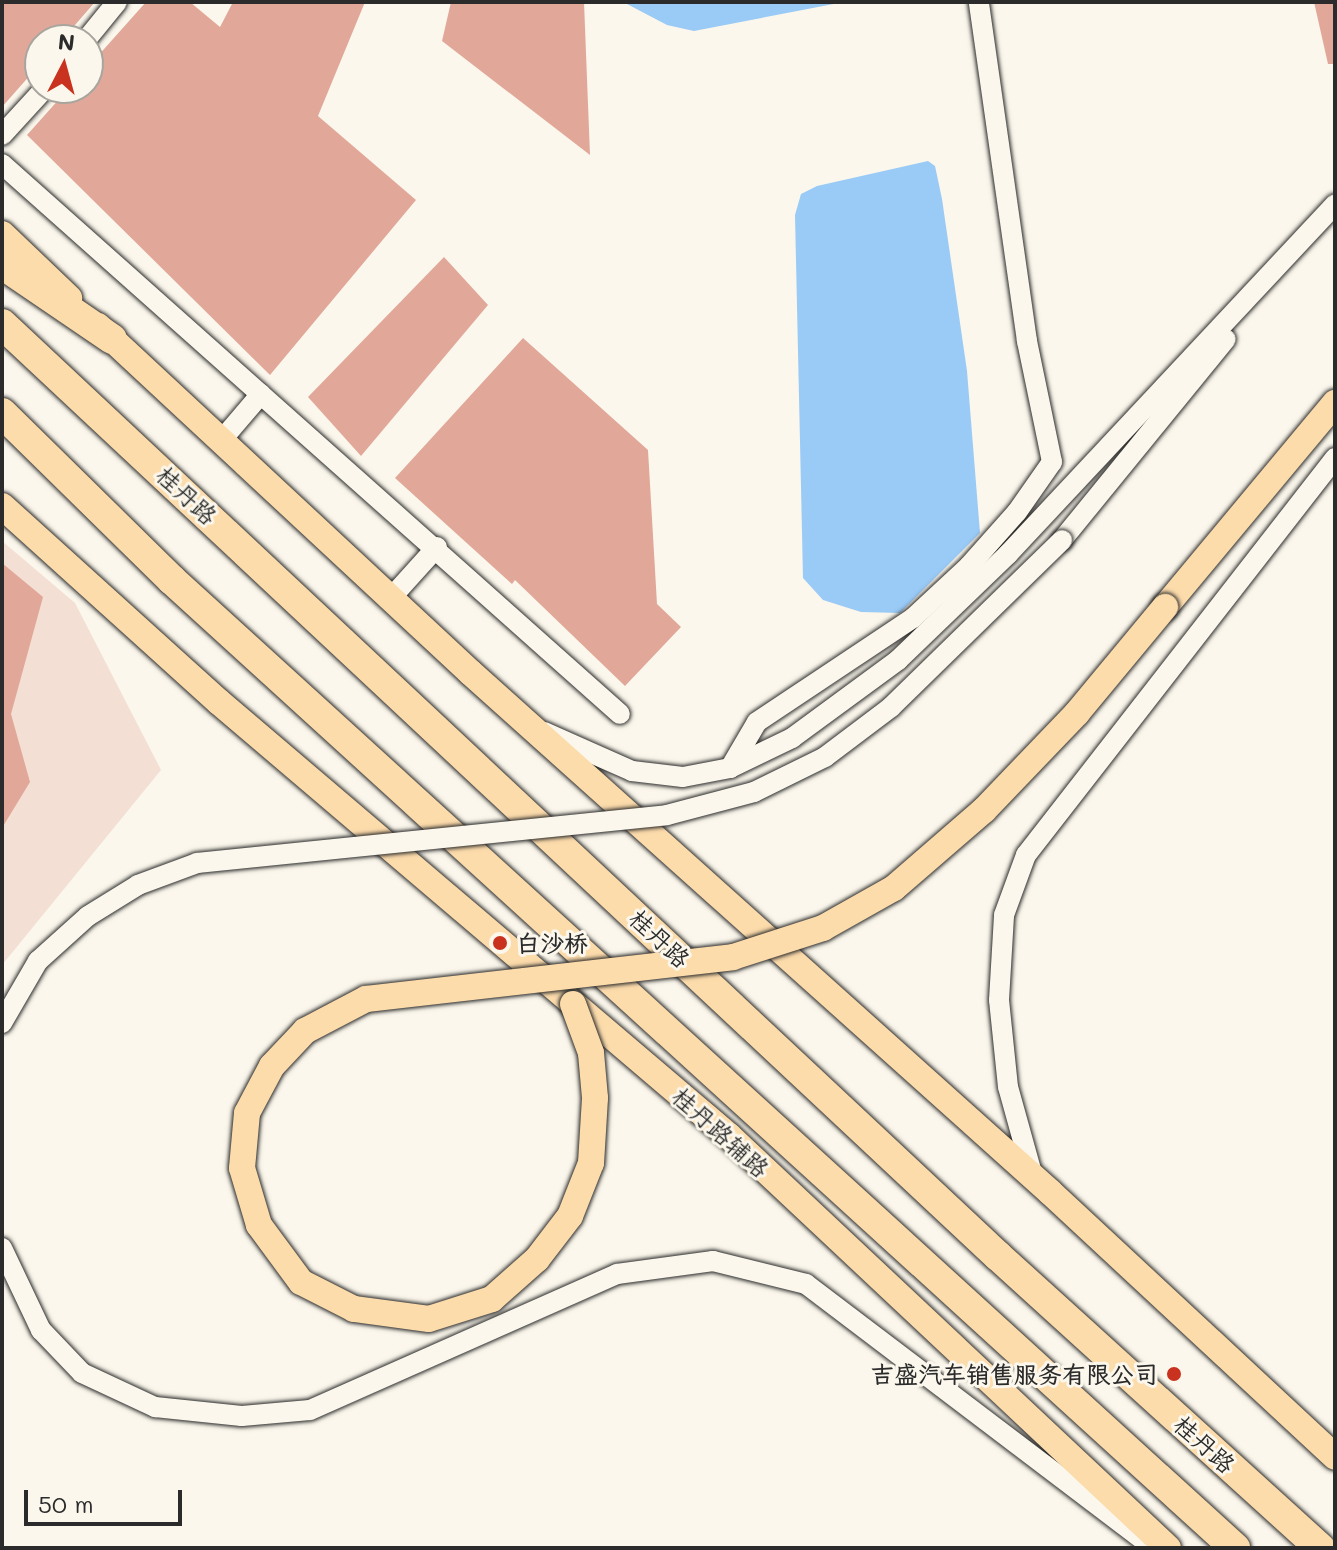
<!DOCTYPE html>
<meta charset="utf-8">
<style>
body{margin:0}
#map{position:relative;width:1337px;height:1550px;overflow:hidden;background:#fbf7ec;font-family:Mali,"LXGW WenKai TC",sans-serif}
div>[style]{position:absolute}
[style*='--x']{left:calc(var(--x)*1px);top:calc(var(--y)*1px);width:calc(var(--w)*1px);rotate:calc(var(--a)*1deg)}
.built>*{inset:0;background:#f3dfd3}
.water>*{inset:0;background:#9acaf6}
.building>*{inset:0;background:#e1a89a}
.roads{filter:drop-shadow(0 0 2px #2b2b2b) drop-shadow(0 0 2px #2b2b2b)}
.minor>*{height:20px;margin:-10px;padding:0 10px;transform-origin:10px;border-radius:10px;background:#fbf7ec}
.major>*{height:26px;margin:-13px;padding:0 13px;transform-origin:13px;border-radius:13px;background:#fddcac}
.highway>*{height:30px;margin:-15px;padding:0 15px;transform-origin:15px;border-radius:15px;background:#fddcac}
.bridges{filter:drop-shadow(0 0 2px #2b2b2b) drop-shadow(0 0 2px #2b2b2b)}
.minor-bridge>*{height:20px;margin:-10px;padding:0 10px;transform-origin:10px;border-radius:10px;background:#fbf7ec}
.major-bridge>*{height:26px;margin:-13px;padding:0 13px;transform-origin:13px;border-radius:13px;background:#fddcac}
.dots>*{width:22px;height:22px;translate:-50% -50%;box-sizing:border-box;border:4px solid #fbf7ec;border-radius:50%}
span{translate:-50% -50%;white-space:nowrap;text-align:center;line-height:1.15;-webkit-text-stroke:6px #fbf7ec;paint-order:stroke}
.street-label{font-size:24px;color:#2b2b2b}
.poi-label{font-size:24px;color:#2b2b2b;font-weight:700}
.left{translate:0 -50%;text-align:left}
.right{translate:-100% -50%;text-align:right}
.frame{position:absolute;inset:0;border:4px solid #2b2b2b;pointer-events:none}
.north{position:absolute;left:24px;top:24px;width:80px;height:80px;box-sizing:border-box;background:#fbf7ec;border:2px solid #a8a59f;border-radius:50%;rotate:6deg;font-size:22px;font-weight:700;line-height:32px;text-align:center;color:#2b2b2b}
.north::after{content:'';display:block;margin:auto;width:28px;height:36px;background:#c8321e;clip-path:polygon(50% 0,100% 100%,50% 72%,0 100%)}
.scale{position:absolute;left:24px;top:1490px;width:158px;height:36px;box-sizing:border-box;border:4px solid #2b2b2b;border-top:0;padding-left:10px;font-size:24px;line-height:28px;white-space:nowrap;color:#2b2b2b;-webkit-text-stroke:6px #fbf7ec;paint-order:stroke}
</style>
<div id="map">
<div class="built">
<div style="clip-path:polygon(2px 541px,75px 603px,161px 770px,2px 965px)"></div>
</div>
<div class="water">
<div style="clip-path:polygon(844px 2px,694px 31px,667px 25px,627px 4px)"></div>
<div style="clip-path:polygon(928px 161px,935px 166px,942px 199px,967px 371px,980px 533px,900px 613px,861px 612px,823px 600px,803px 578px,795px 215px,801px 194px,817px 186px)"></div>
</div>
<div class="building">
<div style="clip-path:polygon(2px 2px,95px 2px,62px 40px,40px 40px,40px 64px,2px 107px)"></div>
<div style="clip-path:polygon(146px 2px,190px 2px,220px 27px,233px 2px,365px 2px,318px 116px,416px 200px,270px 375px,27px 135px,69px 88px,88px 88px,88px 67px)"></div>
<div style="clip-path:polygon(451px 2px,584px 2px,590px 155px,442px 41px)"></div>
<div style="clip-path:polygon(1314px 2px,1335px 2px,1335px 64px,1328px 64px)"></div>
<div style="clip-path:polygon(444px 257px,488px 305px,361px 456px,308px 397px)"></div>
<div style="clip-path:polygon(523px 338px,648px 450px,657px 604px,681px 627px,625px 686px,515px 580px,512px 584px,395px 478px)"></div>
<div style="clip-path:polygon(2px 563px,43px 597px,11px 714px,30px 782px,2px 828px)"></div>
</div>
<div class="roads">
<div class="minor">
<div style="--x:86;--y:40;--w:49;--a:-50.8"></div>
<div style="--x:2;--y:135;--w:64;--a:-47.5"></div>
<div style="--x:2;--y:164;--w:827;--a:41.67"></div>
<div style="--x:220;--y:442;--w:63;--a:-49.5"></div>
<div style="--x:1062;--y:540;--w:259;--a:-50.8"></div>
<div style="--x:390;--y:599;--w:70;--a:-47.9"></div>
<div style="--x:544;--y:732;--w:96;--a:23.9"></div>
<div style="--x:632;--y:771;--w:51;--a:6.7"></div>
<div style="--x:683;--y:777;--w:48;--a:-10.8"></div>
<div style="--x:730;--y:768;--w:69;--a:-25.8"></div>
<div style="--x:792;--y:738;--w:132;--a:-36.3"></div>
<div style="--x:898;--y:660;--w:153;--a:-43.9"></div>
<div style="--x:1008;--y:554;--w:479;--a:-46.9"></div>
<div style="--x:730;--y:768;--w:53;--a:-59.6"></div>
<div style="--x:757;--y:722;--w:187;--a:-33.7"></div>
<div style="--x:913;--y:618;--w:76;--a:-42.9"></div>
<div style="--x:969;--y:566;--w:72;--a:-48.4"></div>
<div style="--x:1017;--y:512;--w:61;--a:-55"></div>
<div style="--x:1052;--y:462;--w:124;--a:-101.7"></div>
<div style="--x:1027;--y:341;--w:342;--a:-98.1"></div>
<div style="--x:1033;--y:1177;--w:93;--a:-105.5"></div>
<div style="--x:1008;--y:1087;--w:87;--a:-95.9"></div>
<div style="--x:999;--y:1000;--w:85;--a:-86.6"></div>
<div style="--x:1004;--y:915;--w:64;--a:-69.9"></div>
<div style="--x:1026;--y:855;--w:503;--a:-52.11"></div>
<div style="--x:2;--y:1248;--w:91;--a:64.6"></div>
<div style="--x:41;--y:1330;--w:59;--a:46.4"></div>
<div style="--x:82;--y:1373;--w:81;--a:25"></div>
<div style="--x:155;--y:1407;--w:87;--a:5.9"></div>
<div style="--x:242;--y:1416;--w:68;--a:-5"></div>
<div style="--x:310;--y:1410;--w:336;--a:-23.9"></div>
<div style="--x:617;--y:1274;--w:97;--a:-7.7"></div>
<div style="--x:713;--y:1261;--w:96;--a:13.9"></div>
<div style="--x:806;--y:1284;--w:428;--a:37.2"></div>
</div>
<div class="major">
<div style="--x:2;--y:234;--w:93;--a:43.7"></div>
<div style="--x:98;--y:326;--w:509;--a:42.93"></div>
<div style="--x:471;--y:673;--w:778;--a:41.87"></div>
<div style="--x:1050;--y:1192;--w:389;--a:42.9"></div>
<div style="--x:2;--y:506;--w:292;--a:42.1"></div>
<div style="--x:219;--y:702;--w:670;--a:40.4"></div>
<div style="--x:729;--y:1136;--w:602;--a:43.18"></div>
<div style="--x:1165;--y:607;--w:266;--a:-50.2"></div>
</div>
<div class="highway">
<div style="--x:2;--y:264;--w:133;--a:34.3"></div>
<div style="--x:2;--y:324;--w:1364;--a:43.1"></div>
<div style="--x:998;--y:1256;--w:435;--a:42.2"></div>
<div style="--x:2;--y:413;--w:238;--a:44.5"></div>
<div style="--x:172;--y:580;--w:1438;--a:42.32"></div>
</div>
</div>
<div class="bridges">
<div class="minor-bridge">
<div style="--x:2;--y:1023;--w:72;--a:-59.9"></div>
<div style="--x:38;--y:961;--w:67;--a:-42"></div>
<div style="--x:88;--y:916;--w:59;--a:-31.8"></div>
<div style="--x:138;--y:885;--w:63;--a:-20.4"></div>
<div style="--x:197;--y:863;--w:472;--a:-5.8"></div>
<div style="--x:667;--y:815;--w:90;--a:-14.8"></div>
<div style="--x:754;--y:792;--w:79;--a:-26.2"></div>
<div style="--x:825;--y:757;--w:83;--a:-37.1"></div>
<div style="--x:891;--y:707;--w:239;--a:-44.3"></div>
</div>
<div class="major-bridge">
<div style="--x:573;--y:1004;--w:52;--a:69.8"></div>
<div style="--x:591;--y:1053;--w:45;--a:84.9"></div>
<div style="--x:595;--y:1098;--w:65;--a:93.5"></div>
<div style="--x:591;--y:1163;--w:57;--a:111.6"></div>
<div style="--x:570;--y:1216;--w:54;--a:127.5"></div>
<div style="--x:537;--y:1259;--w:60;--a:138.4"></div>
<div style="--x:492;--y:1299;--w:66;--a:162.4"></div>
<div style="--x:429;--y:1319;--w:76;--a:-172.4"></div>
<div style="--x:354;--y:1309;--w:59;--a:-153"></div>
<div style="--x:301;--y:1282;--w:71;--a:-126.4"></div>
<div style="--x:259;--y:1225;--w:59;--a:-106.6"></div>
<div style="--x:242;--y:1168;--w:55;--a:-84.8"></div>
<div style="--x:247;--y:1113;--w:53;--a:-62"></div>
<div style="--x:272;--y:1066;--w:48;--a:-46.7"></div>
<div style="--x:305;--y:1031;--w:69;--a:-27.7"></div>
<div style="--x:366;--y:999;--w:369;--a:-6.5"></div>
<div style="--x:733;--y:957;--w:95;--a:-17.9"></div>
<div style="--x:823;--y:928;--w:81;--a:-29.4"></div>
<div style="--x:894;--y:888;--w:119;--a:-40.9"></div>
<div style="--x:984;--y:810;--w:134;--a:-46.2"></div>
<div style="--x:1077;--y:713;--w:138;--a:-50.3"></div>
</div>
</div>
<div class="dots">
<div style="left:500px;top:943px;background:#c8321e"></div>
<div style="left:1174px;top:1374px;background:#c8321e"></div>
</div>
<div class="street-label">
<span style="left:187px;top:495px;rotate:43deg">桂丹路</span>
<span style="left:660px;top:938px;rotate:43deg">桂丹路</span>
<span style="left:721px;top:1132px;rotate:42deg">桂丹路辅路</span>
<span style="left:1205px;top:1444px;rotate:42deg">桂丹路</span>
</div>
<div class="poi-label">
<span class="left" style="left:516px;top:943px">白沙桥</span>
<span class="right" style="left:1158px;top:1374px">吉盛汽车销售服务有限公司</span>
</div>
<div class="frame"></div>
<div class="north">N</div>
<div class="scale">50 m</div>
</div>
